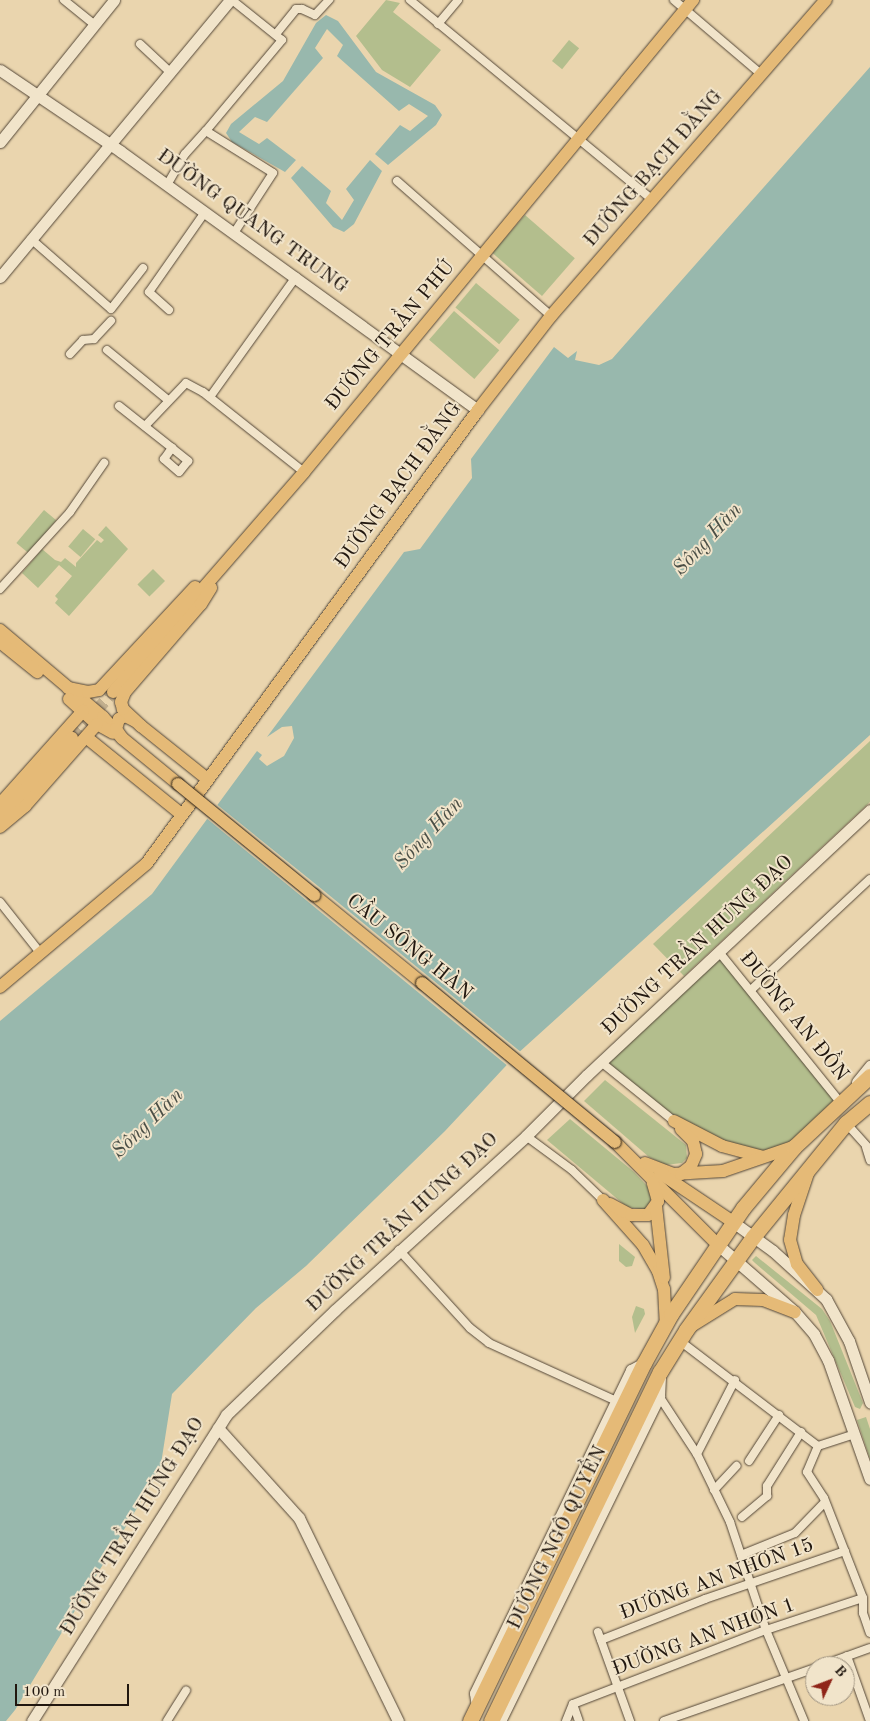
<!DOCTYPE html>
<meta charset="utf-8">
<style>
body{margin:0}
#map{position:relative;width:870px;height:1721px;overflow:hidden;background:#ead5ae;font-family:"Old Standard TT",serif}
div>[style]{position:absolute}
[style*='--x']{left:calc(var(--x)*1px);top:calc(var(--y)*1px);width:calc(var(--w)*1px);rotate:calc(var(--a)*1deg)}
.green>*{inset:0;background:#b3be8d;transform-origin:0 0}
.water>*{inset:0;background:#98b8ad}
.pier>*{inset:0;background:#ead5ae}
.primary-tunnel>*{height:12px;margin-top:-6px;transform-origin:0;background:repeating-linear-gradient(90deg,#c2af8e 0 12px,transparent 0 18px)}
.roads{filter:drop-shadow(0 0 1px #534637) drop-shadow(0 0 1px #534637)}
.street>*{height:8px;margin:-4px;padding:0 4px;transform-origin:4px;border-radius:4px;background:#f1e4ca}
.secondary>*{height:11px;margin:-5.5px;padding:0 5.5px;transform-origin:5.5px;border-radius:5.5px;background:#f1e4ca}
.primary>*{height:12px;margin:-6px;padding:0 6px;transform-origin:6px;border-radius:6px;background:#e5ba77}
.highway>*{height:15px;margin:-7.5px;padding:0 7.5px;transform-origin:7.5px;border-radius:7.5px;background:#e5ba77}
.bridges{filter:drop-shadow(0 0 1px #21170f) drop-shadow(0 0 1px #21170f)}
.primary-bridge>*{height:12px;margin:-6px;padding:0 6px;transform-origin:6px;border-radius:6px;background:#e5ba77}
span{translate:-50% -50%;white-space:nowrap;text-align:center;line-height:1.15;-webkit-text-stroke:4px #f1e4ca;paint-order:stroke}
.street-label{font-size:20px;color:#21170f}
.water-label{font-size:21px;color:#4b4f46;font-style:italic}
.north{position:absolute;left:805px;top:1656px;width:50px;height:50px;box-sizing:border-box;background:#f1e4ca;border:1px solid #9e927f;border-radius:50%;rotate:47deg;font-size:14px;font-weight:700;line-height:20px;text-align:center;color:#21170f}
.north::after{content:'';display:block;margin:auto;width:18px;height:22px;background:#8f2418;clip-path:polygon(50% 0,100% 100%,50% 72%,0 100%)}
.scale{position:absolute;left:15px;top:1684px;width:114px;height:22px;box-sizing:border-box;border:2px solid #21170f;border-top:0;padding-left:6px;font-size:15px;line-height:18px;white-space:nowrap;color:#21170f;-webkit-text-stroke:4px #f1e4ca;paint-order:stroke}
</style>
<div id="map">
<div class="green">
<div style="clip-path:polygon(386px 0,400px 3px,393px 12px,441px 50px,410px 87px,382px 70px,356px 36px)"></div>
<div style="left:569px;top:40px;width:13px;height:27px;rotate:39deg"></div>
<div style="left:525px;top:215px;width:66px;height:50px;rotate:41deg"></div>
<div style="left:476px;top:283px;width:57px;height:32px;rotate:40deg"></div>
<div style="left:454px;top:311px;width:60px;height:38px;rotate:41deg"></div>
<div style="left:44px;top:510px;width:16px;height:43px;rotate:40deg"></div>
<div style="clip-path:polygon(106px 526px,128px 549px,69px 616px,55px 603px,58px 599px,55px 596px,72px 576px,59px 565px,38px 588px,22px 573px,42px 549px,55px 560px,61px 562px,65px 558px,76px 567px,76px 563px,97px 540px,101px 543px,104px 540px,98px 535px)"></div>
<div style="left:83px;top:529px;width:16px;height:23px;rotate:40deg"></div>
<div style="left:153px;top:569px;width:17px;height:22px;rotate:45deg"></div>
<div style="clip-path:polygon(870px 741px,870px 802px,684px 976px,653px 944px)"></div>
<div style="clip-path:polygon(719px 952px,841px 1103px,795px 1145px,765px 1158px,674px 1121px,601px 1062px)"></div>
<div style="clip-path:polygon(605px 1080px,686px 1145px,687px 1158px,682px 1163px,665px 1165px,649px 1157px,584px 1101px)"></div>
<div style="clip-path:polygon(570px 1119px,634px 1172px,650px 1189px,651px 1200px,645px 1210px,627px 1207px,547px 1140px)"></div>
<div style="clip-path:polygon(619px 1244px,635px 1257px,632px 1266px,626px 1267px,619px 1261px)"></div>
<div style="clip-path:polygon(756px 1256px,822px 1309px,830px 1321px,863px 1403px,860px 1409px,855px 1407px,816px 1315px,755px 1263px,752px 1260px)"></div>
<div style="clip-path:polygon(636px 1306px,644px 1309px,645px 1314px,635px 1333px,632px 1317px)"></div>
<div style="clip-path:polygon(866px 1417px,870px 1429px,870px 1459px,857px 1420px)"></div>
</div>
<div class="water">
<div style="clip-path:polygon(326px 15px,338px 21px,376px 72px,435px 105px,442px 115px,436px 125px,388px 165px,375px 154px,400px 125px,410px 131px,428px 116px,409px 104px,399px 111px,337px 56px,343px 45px,327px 29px,315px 48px,323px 58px,267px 122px,255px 117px,239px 132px,259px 144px,267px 138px,296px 160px,285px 172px,232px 142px,226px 133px,231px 124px,283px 81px,316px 23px)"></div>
<div style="clip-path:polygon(870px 67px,870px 735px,516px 1055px,445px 1131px,306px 1266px,256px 1308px,172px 1394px,160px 1470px,15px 1710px,6px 1721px,0 1721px,0 1021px,152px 894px,257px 751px,262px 755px,259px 759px,267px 766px,284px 756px,294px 738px,292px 726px,282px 727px,267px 737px,404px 552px,420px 549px,472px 478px,471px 459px,554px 347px,568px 358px,577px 351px,575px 360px,599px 365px,612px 359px)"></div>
<div style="clip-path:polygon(370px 160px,382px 171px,354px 224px,344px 232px,333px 227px,291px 178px,302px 166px,331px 191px,326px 203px,342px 220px,354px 200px,346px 189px)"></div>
</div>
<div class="pier">
<div style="clip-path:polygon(215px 803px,318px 886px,522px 1053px,509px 1067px,205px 817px)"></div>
</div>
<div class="primary-tunnel">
<div style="--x:72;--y:738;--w:62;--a:-48.3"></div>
</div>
<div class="roads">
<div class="street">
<div style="--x:64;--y:0;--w:38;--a:39"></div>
<div style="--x:232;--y:0;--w:64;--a:38.7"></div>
<div style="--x:282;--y:40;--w:119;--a:129.9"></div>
<div style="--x:206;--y:131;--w:79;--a:32.1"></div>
<div style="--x:273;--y:173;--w:72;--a:123"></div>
<div style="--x:410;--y:0;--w:315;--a:39.5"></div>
<div style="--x:674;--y:0;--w:114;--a:40.4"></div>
<div style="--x:438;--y:24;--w:31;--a:-50"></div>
<div style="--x:276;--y:34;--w:32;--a:-51"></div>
<div style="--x:296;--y:9;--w:6;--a:0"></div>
<div style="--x:302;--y:9;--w:14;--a:25"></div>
<div style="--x:315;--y:15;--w:21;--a:-47"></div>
<div style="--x:140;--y:44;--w:41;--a:43"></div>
<div style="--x:397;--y:181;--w:205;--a:41.2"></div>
<div style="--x:167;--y:185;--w:36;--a:-60"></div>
<div style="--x:185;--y:154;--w:31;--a:-48"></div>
<div style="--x:31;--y:239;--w:106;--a:41.2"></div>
<div style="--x:111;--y:309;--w:52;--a:-52"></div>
<div style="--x:169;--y:310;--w:27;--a:-138"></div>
<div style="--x:149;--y:292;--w:98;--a:-55"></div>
<div style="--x:107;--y:350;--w:79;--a:39.3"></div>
<div style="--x:70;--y:354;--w:19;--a:-47"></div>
<div style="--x:83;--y:340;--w:11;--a:-5"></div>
<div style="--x:94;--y:339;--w:25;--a:-47"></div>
<div style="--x:210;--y:397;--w:148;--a:-54.4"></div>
<div style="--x:119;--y:406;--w:68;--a:38.4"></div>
<div style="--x:172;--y:448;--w:21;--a:39"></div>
<div style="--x:188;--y:461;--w:14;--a:129"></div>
<div style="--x:179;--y:472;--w:20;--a:-139"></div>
<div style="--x:164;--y:459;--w:14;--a:-54"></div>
<div style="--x:145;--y:426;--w:59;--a:-46.4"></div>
<div style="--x:186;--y:383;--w:19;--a:28"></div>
<div style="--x:203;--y:392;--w:129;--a:38.4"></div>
<div style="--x:0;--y:589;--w:104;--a:-47.7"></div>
<div style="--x:70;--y:512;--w:60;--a:-55.2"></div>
<div style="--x:0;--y:902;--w:66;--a:51.7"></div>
<div style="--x:719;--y:952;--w:194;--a:51.1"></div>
<div style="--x:752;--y:989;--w:161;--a:-43"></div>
<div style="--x:601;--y:1062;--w:94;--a:38.9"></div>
<div style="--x:846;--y:1123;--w:36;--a:48"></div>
<div style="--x:526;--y:1136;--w:57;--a:36.5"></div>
<div style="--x:572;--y:1170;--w:43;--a:44.1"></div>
<div style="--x:866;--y:1147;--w:14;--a:73"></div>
<div style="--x:399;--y:1250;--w:105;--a:47.7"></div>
<div style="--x:470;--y:1328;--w:24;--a:38"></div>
<div style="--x:489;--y:1343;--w:140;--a:24.5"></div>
<div style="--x:680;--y:1341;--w:173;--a:37.3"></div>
<div style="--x:818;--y:1446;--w:38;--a:-18"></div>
<div style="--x:659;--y:1396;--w:69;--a:56.8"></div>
<div style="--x:697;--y:1454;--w:76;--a:64.1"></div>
<div style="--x:730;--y:1522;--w:114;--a:71.6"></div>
<div style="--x:766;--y:1630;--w:99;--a:67.3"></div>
<div style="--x:818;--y:1446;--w:28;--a:113"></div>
<div style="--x:807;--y:1472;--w:31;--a:57"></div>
<div style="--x:824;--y:1498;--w:107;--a:68.7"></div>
<div style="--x:863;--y:1598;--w:15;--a:90"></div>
<div style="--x:863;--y:1613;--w:21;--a:71"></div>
<div style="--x:697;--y:1454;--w:83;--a:-62.8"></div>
<div style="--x:749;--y:1461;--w:55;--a:-56.9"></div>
<div style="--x:714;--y:1490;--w:33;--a:-47"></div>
<div style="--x:742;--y:1517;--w:33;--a:-40"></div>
<div style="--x:767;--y:1496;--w:10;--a:-90"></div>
<div style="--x:767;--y:1486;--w:64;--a:-57.8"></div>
<div style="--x:741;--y:1555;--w:58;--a:-22.2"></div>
<div style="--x:795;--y:1533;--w:43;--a:-45.9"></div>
<div style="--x:598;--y:1632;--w:95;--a:70.2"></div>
<div style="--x:601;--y:1640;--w:112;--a:-21.5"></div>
<div style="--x:705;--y:1599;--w:148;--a:-18.9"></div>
<div style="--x:847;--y:1656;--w:69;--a:70.5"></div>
<div style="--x:820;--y:1666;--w:53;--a:-19.8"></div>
<div style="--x:573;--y:1704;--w:18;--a:71"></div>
<div style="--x:167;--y:1721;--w:36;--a:-58"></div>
<div style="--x:566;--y:1721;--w:18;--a:-68"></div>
<div style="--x:573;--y:1704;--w:207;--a:-21"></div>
<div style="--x:766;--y:1630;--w:102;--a:-18.3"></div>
<div style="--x:664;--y:1721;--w:160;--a:-19.3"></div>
</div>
<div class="secondary">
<div style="--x:0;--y:70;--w:145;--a:34"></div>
<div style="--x:120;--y:151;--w:442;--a:35.9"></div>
<div style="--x:0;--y:142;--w:182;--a:-51.2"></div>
<div style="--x:0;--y:277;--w:360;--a:-50.3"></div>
<div style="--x:857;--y:1082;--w:21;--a:-51"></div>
<div style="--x:733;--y:1222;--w:49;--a:35.9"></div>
<div style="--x:773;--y:1251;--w:72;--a:42.2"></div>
<div style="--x:826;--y:1299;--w:48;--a:61.3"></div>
<div style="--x:849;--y:1341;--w:65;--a:71"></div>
<div style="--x:717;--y:1244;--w:103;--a:41.1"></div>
<div style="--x:795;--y:1312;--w:29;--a:49"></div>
<div style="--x:814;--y:1334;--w:30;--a:62"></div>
<div style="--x:828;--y:1360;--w:126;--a:70.6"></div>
<div style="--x:218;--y:1428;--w:121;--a:48"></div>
<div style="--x:299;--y:1518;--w:226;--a:64"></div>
<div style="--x:477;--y:1706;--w:13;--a:-99"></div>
<div style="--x:475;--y:1693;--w:359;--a:-64.2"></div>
<div style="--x:631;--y:1370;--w:15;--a:-28"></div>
<div style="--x:32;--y:1721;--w:362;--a:-57.6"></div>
<div style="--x:226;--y:1415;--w:151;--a:-43.9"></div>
<div style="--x:335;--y:1310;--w:258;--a:-42.3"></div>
<div style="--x:526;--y:1136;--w:86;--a:-45"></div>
<div style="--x:587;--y:1075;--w:388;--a:-43.1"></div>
<div style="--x:500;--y:1721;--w:362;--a:-63.9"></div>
<div style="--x:659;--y:1396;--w:19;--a:-87"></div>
</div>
<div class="primary">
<div style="--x:0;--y:630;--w:135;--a:40.2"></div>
<div style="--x:103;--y:717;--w:28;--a:48"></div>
<div style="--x:0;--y:642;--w:48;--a:39"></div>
<div style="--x:68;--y:688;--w:20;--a:11"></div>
<div style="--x:88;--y:692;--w:11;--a:-10"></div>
<div style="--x:99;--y:690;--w:141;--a:-47"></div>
<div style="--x:113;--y:692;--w:291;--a:-49"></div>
<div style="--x:304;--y:472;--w:612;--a:-50.51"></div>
<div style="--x:69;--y:699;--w:38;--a:42"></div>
<div style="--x:97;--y:724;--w:18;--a:29"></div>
<div style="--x:135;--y:721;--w:11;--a:-153"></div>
<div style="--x:125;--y:716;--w:7;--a:153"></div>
<div style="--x:119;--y:719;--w:10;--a:107"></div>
<div style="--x:116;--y:729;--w:11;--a:56"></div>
<div style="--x:122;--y:738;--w:72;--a:39.4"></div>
<div style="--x:86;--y:737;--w:122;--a:39"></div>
<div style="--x:206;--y:778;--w:83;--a:-141.3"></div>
<div style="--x:141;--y:726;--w:25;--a:-137"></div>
<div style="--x:123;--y:709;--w:7;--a:-106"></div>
<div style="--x:121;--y:702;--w:11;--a:-68"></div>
<div style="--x:125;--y:692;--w:116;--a:-49.2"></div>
<div style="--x:201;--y:604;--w:19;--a:-58"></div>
<div style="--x:0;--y:804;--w:125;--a:-48.3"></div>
<div style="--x:0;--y:817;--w:107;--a:-47.7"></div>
<div style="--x:0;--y:827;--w:33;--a:-40"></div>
<div style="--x:25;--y:806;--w:109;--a:-48.7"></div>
<div style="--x:314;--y:895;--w:139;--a:39.2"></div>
<div style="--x:0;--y:987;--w:192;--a:-40.1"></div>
<div style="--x:147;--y:863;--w:561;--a:-53.84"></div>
<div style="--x:478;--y:410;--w:119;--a:-52.2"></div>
<div style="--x:551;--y:316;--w:419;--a:-49"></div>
<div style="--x:674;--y:1121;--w:54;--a:27.5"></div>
<div style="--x:722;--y:1146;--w:42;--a:15"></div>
<div style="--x:615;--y:1142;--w:144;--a:45"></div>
<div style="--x:645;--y:1163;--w:30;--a:21"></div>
<div style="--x:673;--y:1174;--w:50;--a:-3.4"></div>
<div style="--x:723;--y:1171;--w:74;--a:-18.9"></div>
<div style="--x:660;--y:1173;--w:88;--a:33.9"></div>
<div style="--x:808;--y:1173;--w:44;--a:108.4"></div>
<div style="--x:794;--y:1215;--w:25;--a:99"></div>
<div style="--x:790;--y:1240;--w:25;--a:74"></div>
<div style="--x:797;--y:1264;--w:33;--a:52"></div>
<div style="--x:681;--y:1174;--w:13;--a:-39"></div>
<div style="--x:691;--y:1166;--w:13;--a:-67"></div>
<div style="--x:696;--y:1154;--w:13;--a:-103"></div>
<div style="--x:693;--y:1141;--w:17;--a:-135"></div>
<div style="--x:603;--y:1200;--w:60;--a:48.4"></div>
<div style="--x:643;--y:1245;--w:30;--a:60"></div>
<div style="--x:658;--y:1271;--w:19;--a:72"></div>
<div style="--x:664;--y:1289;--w:33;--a:87"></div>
<div style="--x:610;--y:1204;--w:24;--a:28"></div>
<div style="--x:631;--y:1215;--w:17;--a:0"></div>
<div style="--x:648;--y:1215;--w:17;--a:-54"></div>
<div style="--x:658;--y:1201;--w:19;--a:-106"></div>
<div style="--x:656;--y:1206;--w:72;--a:83.7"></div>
<div style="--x:690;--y:1327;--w:53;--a:-31.9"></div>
<div style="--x:735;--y:1299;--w:28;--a:2"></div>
<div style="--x:763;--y:1300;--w:34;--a:21"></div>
</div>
<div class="highway">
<div style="--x:470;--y:1721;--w:398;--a:-64.1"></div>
<div style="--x:644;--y:1363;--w:56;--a:-61.1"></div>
<div style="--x:671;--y:1314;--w:128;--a:-55.8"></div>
<div style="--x:743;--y:1208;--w:80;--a:-50.1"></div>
<div style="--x:794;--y:1147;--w:104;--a:-43.1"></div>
<div style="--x:491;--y:1721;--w:388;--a:-64.2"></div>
<div style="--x:660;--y:1372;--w:49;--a:-58.2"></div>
<div style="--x:686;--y:1330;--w:115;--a:-54.2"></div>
<div style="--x:753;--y:1237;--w:147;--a:-50.8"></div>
<div style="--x:846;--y:1123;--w:31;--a:-40"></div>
</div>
</div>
<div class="bridges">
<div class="primary-bridge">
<div style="--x:178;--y:784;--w:176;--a:39.2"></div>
<div style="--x:422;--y:983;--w:250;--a:39.5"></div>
</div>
</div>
<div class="street-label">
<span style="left:654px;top:169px;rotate:-49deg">ĐƯỜNG BẠCH ĐẰNG</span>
<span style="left:252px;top:222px;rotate:36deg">ĐƯỜNG QUANG TRUNG</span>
<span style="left:391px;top:336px;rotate:-50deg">ĐƯỜNG TRẦN PHÚ</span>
<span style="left:399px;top:486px;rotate:-54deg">ĐƯỜNG BẠCH ĐẰNG</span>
<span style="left:698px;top:946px;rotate:-43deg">ĐƯỜNG TRẦN HƯNG ĐẠO</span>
<span style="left:409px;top:948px;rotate:39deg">CẦU SÔNG HÀN</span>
<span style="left:793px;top:1017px;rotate:51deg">ĐƯỜNG AN ĐỒN</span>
<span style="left:403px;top:1223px;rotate:-43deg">ĐƯỜNG TRẦN HƯNG ĐẠO</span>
<span style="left:133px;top:1527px;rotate:-58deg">ĐƯỜNG TRẦN HƯNG ĐẠO</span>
<span style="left:558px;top:1538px;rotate:-64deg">ĐƯỜNG NGÔ QUYỀN</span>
<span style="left:717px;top:1580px;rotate:-20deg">ĐƯỜNG AN NHƠN 15</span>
<span style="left:704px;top:1638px;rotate:-20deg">ĐƯỜNG AN NHƠN 1</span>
</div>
<div class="water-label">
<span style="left:708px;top:540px;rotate:-47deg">Sông Hàn</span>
<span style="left:429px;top:834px;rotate:-47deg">Sông Hàn</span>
<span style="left:148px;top:1124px;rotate:-44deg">Sông Hàn</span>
</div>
<div class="north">B</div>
<div class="scale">100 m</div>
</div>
